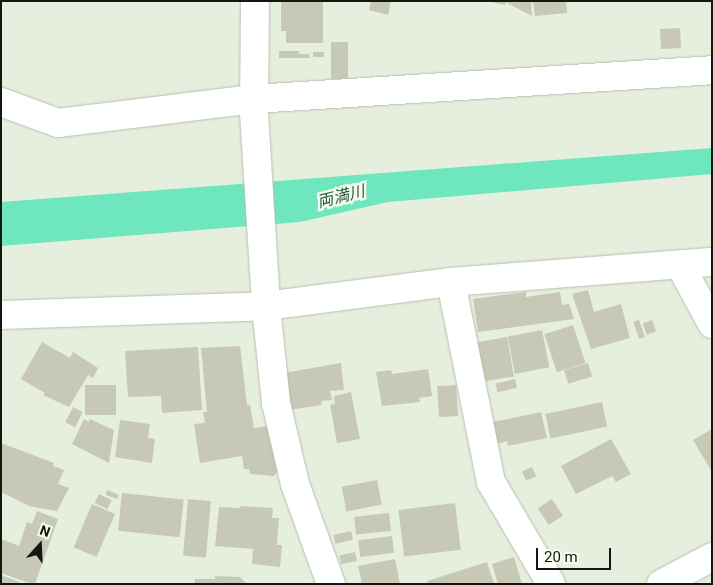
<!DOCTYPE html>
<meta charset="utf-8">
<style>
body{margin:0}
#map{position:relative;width:713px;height:585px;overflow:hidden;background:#e6efdd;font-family:Roboto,"Noto Sans JP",sans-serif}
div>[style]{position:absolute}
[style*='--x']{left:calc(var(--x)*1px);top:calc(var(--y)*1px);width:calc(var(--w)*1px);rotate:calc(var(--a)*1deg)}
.water>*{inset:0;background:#6fe7be}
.building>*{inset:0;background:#c7c8b5;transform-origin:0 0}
.roads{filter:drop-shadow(0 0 1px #b7c0af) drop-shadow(0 0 1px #b7c0af)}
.street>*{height:28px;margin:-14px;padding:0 14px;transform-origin:14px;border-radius:14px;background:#fff}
span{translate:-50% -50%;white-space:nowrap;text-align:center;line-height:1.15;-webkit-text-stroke:5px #f4fceb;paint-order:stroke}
.water-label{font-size:16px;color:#255746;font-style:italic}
.frame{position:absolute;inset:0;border:2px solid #141711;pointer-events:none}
.north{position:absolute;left:15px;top:520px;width:50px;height:50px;-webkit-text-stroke:4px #f4fceb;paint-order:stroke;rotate:20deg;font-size:14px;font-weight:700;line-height:20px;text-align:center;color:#141711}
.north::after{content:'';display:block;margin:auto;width:18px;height:22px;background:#141711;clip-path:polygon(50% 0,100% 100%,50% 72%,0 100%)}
.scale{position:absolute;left:536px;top:548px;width:75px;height:22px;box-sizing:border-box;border:2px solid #141711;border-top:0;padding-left:6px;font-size:15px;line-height:18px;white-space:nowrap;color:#141711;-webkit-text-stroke:4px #f4fceb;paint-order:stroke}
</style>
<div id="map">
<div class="water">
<div style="clip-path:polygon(712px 148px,712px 174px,388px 202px,300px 222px,1px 246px,1px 202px)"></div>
</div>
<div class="building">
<div style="clip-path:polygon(281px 1px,323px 1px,323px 43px,286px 43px,286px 31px,281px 31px)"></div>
<div style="clip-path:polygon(371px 1px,391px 1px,388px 15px,369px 10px)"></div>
<div style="clip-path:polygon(487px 1px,506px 1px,505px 5px)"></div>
<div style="clip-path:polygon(507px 1px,531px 1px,532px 16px,507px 3px)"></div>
<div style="clip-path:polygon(533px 1px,566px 1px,567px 13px,535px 16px)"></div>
<div style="left:680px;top:28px;width:20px;height:20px;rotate:87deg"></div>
<div style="left:331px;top:42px;width:17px;height:37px"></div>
<div style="clip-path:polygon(279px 51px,299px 51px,299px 54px,309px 54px,310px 58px,279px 58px)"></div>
<div style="left:313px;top:52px;width:11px;height:5px"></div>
<div style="clip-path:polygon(588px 290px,594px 312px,621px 304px,630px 338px,591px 349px,572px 294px)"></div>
<div style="clip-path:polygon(526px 292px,526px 297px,560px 292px,562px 305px,569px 304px,574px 319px,478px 332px,473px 299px)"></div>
<div style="left:639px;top:320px;width:18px;height:6px;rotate:71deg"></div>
<div style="left:652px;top:320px;width:12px;height:10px;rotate:70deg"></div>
<div style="left:573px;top:325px;width:40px;height:30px;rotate:72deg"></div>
<div style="left:542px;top:330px;width:38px;height:35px;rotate:79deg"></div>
<div style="left:507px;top:337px;width:40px;height:34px;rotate:80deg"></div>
<div style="clip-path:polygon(42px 342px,70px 358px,73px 352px,98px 368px,93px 378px,88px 375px,69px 407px,43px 395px,45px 393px,21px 379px)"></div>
<div style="clip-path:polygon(240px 346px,247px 405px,250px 405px,254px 428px,267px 426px,279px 469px,274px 476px,250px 474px,249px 469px,244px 469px,242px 456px,200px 463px,194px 424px,205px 423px,203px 412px,207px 412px,201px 348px)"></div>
<div style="clip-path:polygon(198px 347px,202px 410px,162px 413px,161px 396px,128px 397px,125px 351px)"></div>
<div style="clip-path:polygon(341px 363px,344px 390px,330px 391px,332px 400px,321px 401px,322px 405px,289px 410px,284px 373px)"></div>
<div style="left:588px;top:363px;width:14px;height:25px;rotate:73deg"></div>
<div style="clip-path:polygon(428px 369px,432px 396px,419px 398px,420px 402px,382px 406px,376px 372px,391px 370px,392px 374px)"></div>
<div style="left:515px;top:379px;width:9px;height:20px;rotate:77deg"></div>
<div style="left:85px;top:385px;width:31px;height:30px"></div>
<div style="left:456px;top:385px;width:31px;height:19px;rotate:86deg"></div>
<div style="clip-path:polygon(351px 392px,360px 439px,337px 443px,330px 405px,335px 404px,334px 396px)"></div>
<div style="left:602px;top:402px;width:25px;height:58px;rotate:78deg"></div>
<div style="left:73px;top:407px;width:11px;height:17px;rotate:27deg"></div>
<div style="clip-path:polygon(541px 412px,547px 438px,508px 446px,507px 441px,497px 444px,493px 422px)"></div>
<div style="clip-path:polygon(84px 419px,89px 422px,90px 419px,114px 430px,109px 463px,72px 444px)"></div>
<div style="clip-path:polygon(120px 420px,150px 424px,148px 438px,155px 439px,152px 463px,115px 457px)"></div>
<div style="clip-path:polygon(712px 429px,712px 472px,693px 440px)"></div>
<div style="clip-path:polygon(611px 439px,631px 474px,616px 482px,612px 476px,576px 494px,561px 466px)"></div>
<div style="clip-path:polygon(1px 443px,54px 463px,53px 466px,64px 470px,58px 484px,69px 488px,57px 511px,29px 506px,1px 492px)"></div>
<div style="left:532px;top:467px;width:10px;height:11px;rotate:66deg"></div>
<div style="left:377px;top:480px;width:25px;height:36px;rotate:79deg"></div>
<div style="clip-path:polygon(107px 490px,119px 495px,117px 499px,106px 495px)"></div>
<div style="left:122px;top:493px;width:62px;height:38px;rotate:6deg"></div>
<div style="left:99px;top:494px;width:14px;height:10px;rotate:25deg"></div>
<div style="left:188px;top:499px;width:23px;height:57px;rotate:5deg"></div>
<div style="left:552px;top:499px;width:20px;height:17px;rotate:57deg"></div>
<div style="left:455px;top:503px;width:47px;height:57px;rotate:83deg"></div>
<div style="left:92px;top:504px;width:25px;height:47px;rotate:23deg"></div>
<div style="clip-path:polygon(240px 506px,273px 508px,272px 518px,279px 518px,277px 545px,282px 545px,280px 567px,252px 564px,253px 549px,215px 546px,219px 507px,240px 508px)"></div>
<div style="clip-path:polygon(37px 511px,58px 519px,35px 584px,32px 584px,1px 573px,1px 539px,19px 546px,27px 522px,32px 524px)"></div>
<div style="left:389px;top:513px;width:18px;height:35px;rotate:84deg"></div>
<div style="left:351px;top:531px;width:9px;height:18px;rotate:77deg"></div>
<div style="left:392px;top:536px;width:17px;height:34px;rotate:83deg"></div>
<div style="left:355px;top:552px;width:9px;height:16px;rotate:77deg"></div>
<div style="clip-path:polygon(514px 557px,522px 584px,498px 584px,492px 564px)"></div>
<div style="clip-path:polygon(395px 559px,400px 584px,362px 584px,358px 566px)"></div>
<div style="clip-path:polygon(487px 562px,494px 584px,428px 584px,427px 581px)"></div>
<div style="clip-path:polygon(1px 575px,24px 584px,1px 584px)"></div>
<div style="clip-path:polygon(215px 576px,240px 577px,247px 584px,195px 584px,195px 579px,215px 579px)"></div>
</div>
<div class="roads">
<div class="street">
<div style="--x:255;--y:1;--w:112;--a:90.5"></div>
<div style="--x:254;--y:113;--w:193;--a:86.4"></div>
<div style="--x:266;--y:306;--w:98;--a:84.1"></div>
<div style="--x:276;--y:403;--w:83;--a:76.8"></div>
<div style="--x:295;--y:484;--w:106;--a:70.2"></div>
<div style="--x:1;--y:102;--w:61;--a:20.2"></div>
<div style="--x:58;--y:123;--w:197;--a:-7"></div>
<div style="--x:254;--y:99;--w:459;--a:-3.6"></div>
<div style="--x:680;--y:265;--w:67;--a:61.5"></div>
<div style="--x:451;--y:282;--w:204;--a:78.7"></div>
<div style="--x:491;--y:482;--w:118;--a:59.5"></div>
<div style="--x:1;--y:315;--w:265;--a:-1.9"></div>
<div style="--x:266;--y:306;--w:187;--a:-7.4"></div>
<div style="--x:451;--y:282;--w:262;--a:-4.4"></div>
<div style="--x:661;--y:584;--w:58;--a:-27.9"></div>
</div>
</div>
<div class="water-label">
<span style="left:341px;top:197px;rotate:-14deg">両満川</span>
</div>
<div class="frame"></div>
<div class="north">N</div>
<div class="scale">20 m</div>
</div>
